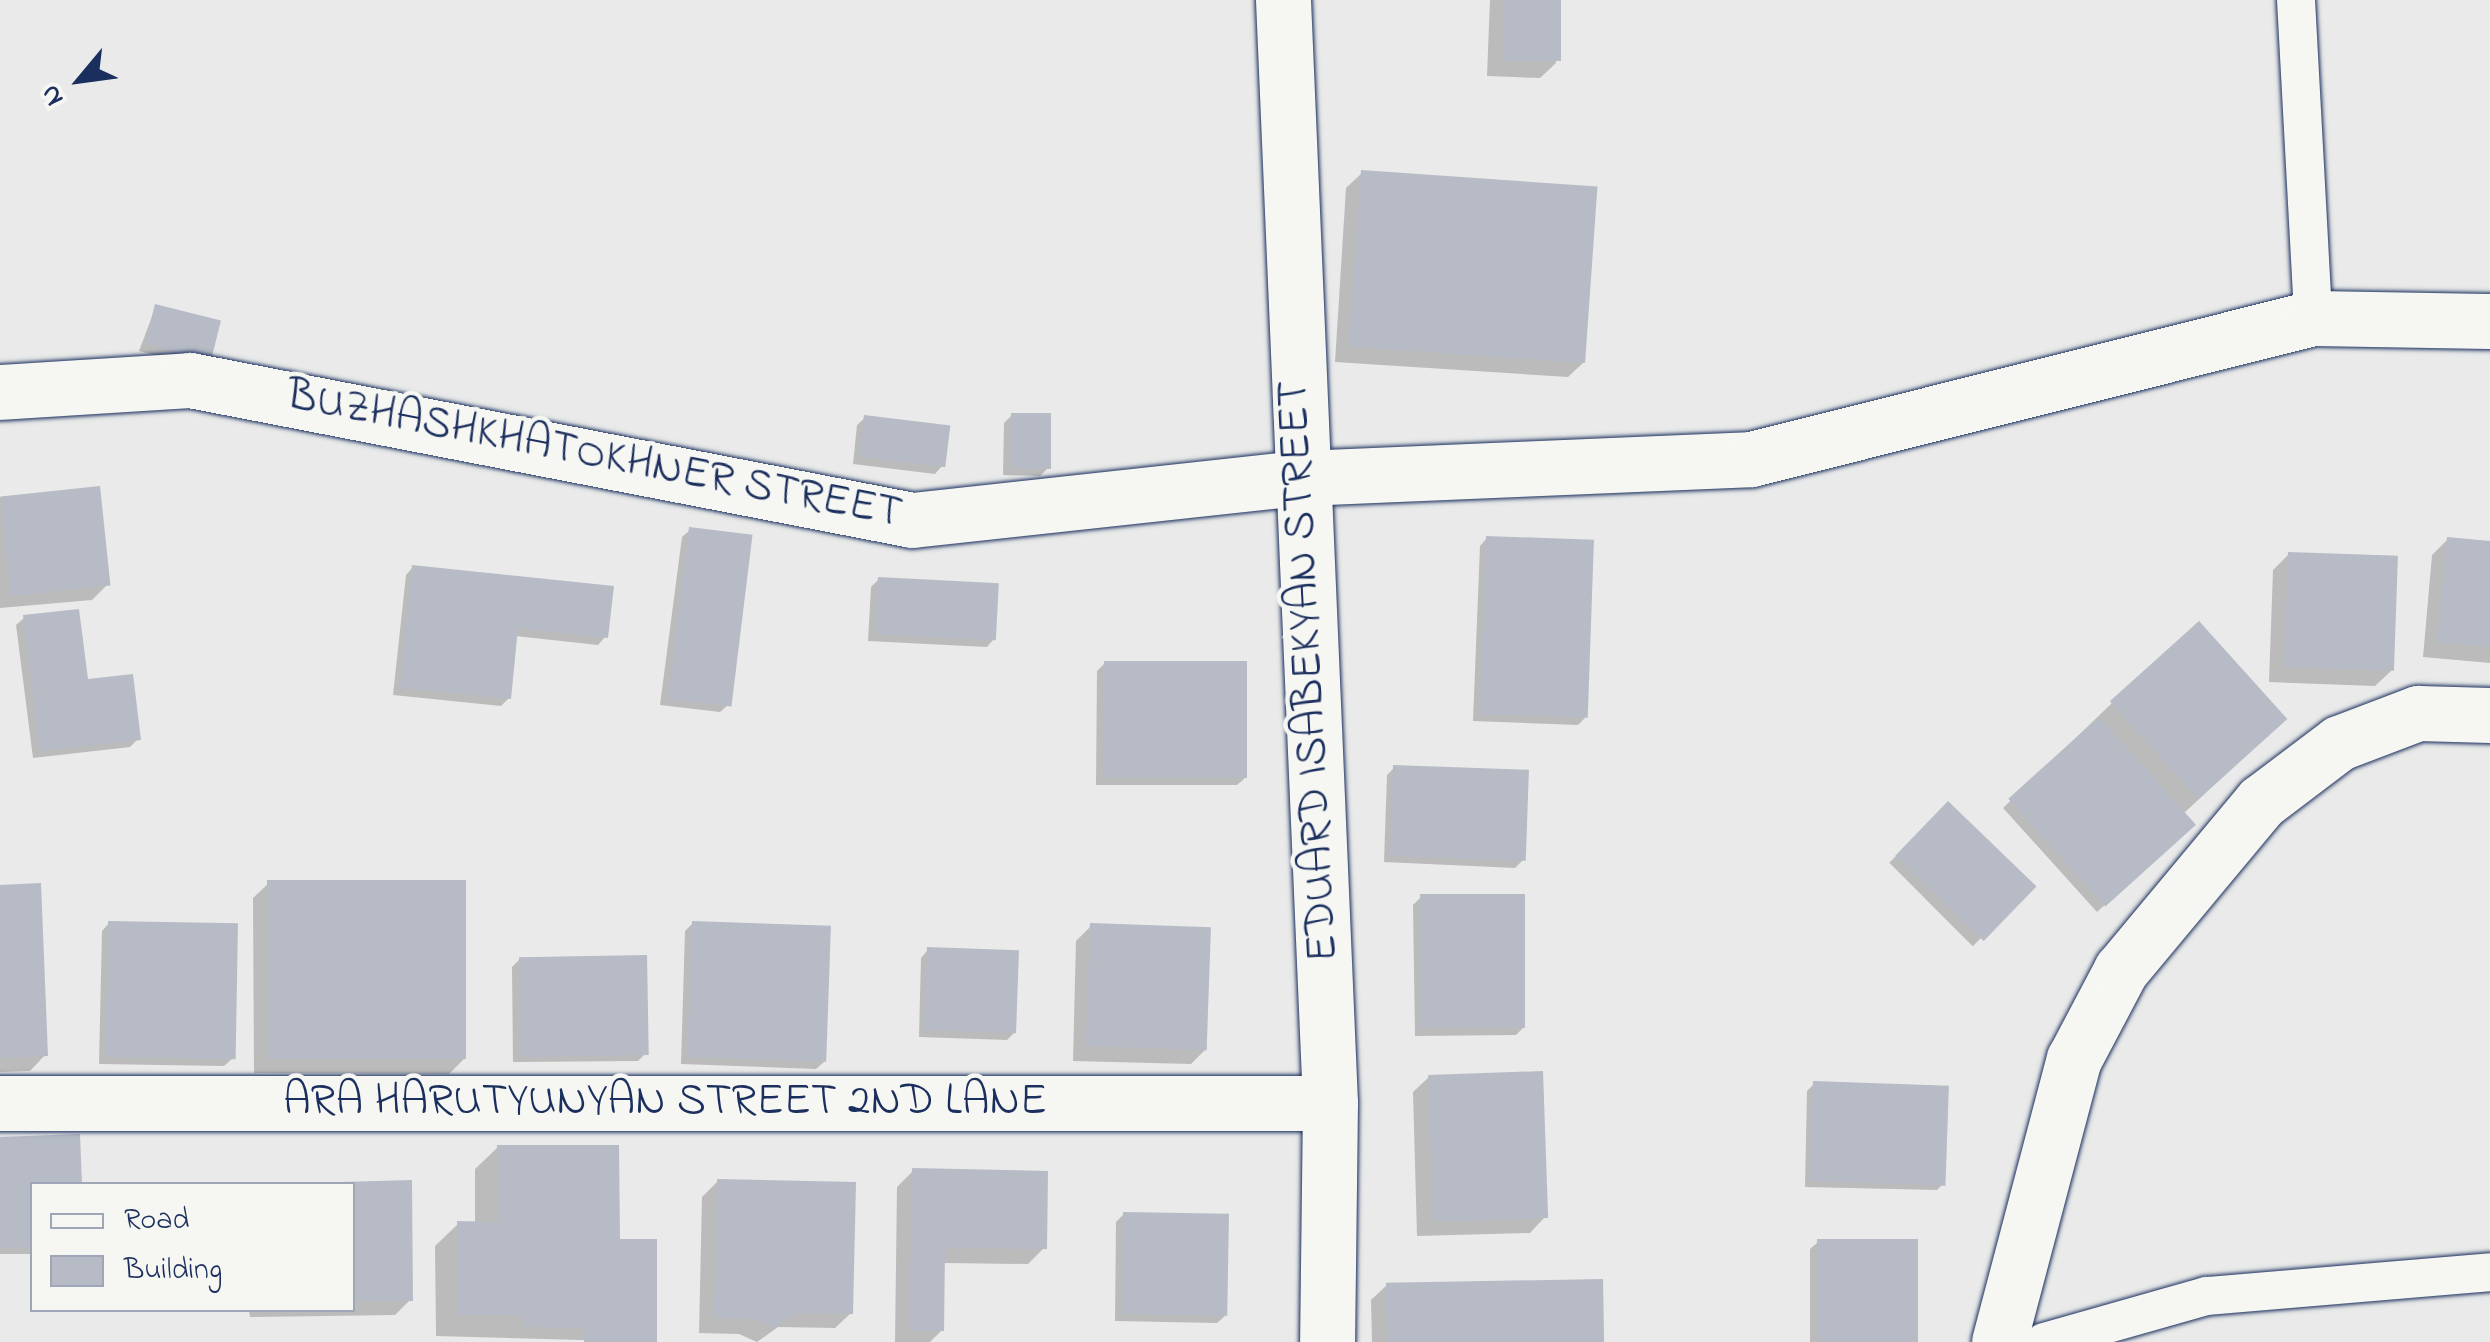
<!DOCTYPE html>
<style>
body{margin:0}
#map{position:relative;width:2490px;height:1342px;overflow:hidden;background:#e9eae9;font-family:"Indie Flower",sans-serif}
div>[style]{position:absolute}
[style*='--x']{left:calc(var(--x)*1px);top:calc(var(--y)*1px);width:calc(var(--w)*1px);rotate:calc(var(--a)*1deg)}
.shadow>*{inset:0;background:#0003;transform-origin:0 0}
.building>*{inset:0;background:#b6bbc6;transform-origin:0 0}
.roads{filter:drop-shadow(0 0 2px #1b2f5e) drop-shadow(0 0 2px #1b2f5e)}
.service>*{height:38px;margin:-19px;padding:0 19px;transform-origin:19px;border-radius:19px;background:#f6f6f2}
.minor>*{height:55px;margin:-27.5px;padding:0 27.5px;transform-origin:27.5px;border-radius:27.5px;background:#f6f6f2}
.secondary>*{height:55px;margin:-27.5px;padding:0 27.5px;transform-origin:27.5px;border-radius:27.5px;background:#f6f6f2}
span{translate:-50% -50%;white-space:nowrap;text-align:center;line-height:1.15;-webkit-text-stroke:9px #f6f6f2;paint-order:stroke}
.street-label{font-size:45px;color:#1b2f5e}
.legend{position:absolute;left:30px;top:1182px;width:325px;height:130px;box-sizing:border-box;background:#f6f6f2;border:2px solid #9ea6b7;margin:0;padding:12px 18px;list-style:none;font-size:30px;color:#1b2f5e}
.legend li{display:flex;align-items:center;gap:20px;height:50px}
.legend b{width:50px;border:2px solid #9ea6b7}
.north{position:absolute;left:30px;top:30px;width:100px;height:100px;-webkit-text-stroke:8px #f6f6f2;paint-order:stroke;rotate:241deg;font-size:28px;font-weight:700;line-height:40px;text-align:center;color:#1b2f5e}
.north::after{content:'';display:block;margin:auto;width:35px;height:45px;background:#1b2f5e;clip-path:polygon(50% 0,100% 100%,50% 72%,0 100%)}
</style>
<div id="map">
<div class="shadow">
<div style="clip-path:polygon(1490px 0,1559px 0,1556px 63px,1540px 78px,1487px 76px)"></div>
<div style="clip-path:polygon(1362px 173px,1584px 362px,1568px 377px,1335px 362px,1346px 188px)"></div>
<div style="clip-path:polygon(156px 306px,202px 367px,139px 351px)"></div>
<div style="clip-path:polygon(1012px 415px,1048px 468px,1040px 476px,1003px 475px,1004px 423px)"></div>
<div style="clip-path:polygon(865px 418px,942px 466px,935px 474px,853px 464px,857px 425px)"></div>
<div style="clip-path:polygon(0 497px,108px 584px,92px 600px,0 608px)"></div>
<div style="clip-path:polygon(690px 530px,728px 705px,720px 712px,660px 705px,682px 537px)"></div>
<div style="clip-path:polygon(1487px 538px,1585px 718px,1578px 725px,1473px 721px,1480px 546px)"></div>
<div style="clip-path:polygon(2448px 539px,2490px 543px,2490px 663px,2423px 657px,2432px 555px)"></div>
<div style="clip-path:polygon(2289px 554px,2391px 671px,2375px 686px,2269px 682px,2273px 570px)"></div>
<div style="clip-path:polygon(413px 567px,605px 637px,598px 645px,515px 636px,509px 698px,501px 706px,393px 695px,406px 575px)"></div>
<div style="clip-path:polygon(879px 579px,994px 639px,987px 647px,868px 641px,871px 587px)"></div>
<div style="clip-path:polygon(24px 618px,138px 739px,130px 747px,33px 758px,16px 625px)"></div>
<div style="clip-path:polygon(1105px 663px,1245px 778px,1237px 785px,1096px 785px,1097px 671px)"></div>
<div style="clip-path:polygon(2112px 703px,2269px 734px,2183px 814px,2192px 824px,2097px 912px,2003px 808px)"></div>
<div style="clip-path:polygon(1394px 768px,1523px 860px,1515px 868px,1384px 862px,1387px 775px)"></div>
<div style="left:1948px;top:804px;width:118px;height:83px;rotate:45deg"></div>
<div style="clip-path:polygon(269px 883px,465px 1058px,449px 1074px,254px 1073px,253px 898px)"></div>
<div style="clip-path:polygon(0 887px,45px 1055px,30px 1071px,0 1072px)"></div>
<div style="clip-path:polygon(1421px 897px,1524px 1027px,1516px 1035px,1415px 1036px,1413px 905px)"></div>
<div style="clip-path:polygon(109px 923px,232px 1059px,224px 1066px,99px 1064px,102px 931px)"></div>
<div style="clip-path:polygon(693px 923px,824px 1062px,816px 1069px,681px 1064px,685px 931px)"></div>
<div style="clip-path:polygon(1091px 926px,1207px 1048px,1191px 1064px,1073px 1061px,1076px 941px)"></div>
<div style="clip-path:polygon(928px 950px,1015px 1032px,1007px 1040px,919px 1037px,921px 958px)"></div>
<div style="clip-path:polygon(520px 959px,645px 1054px,638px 1061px,513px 1062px,512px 967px)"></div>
<div style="clip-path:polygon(1429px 1077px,1545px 1217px,1530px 1233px,1417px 1236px,1413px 1092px)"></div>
<div style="clip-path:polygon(1814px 1084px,1945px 1182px,1937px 1190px,1805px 1187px,1807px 1091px)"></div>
<div style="clip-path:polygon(77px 1137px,79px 1184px,32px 1184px,32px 1254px,0 1254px,0 1139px)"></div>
<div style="clip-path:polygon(498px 1147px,617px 1241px,655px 1342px,436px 1336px,435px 1246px,458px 1224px,475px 1224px,475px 1169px)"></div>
<div style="clip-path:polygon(913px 1171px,1044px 1248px,1028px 1264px,943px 1263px,942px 1330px,930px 1342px,895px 1342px,897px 1187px)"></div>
<div style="clip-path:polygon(718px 1181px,851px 1313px,835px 1328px,778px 1327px,757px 1342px,739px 1334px,699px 1333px,702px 1197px)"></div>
<div style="clip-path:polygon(409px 1182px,410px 1300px,395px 1315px,250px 1317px,249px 1310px,352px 1310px,352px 1184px,264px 1184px)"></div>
<div style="clip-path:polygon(1124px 1214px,1225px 1316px,1217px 1323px,1115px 1321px,1116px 1222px)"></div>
<div style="clip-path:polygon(1818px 1242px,1915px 1342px,1810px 1342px,1810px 1249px)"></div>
<div style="clip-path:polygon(1387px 1285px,1602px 1342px,1372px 1342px,1371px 1300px)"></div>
</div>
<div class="building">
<div style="left:1504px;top:0;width:57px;height:61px"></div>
<div style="left:1361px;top:170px;width:237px;height:177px;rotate:4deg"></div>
<div style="left:155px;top:304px;width:68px;height:41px;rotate:14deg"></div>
<div style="left:1011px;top:413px;width:40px;height:56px"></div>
<div style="left:864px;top:415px;width:87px;height:42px;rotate:7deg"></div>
<div style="left:100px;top:486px;width:100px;height:100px;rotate:84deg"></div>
<div style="left:689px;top:527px;width:64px;height:173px;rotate:7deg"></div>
<div style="left:1486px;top:536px;width:108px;height:178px;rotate:2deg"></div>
<div style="clip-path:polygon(2447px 537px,2490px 541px,2490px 647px,2437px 642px)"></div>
<div style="left:2288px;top:552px;width:110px;height:115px;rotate:2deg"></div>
<div style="clip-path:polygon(412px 565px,614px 586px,608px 638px,518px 628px,511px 699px,400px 688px)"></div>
<div style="left:878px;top:577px;width:121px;height:57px;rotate:3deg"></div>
<div style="clip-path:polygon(79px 609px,88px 679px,133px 674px,141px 740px,40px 751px,23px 615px)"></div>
<div style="left:2199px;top:621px;width:132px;height:120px;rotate:48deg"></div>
<div style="left:1104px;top:661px;width:143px;height:117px"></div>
<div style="left:2099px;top:717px;width:145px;height:122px;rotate:48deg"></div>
<div style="left:1393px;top:765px;width:136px;height:91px;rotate:2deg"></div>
<div style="left:1948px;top:801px;width:123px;height:76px;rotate:44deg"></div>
<div style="left:267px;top:880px;width:199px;height:179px"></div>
<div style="clip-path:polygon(41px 883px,48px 1056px,0 1058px,0 885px)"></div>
<div style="left:1525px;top:894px;width:134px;height:105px;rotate:90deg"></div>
<div style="left:108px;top:921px;width:130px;height:136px;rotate:1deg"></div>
<div style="left:692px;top:921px;width:139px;height:136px;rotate:2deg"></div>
<div style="left:1090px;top:923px;width:121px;height:123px;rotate:2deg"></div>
<div style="left:927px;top:947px;width:92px;height:83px;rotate:2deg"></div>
<div style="left:647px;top:955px;width:100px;height:128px;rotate:89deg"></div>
<div style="left:1543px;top:1071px;width:147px;height:115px;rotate:88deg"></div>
<div style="left:1813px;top:1081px;width:136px;height:100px;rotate:2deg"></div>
<div style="clip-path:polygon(80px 1134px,82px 1184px,32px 1184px,32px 1247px,0 1248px,0 1137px)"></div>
<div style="clip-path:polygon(497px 1145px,619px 1145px,620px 1239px,657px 1239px,657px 1342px,584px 1342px,584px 1328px,524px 1327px,524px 1315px,457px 1315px,457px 1221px,497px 1222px)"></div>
<div style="clip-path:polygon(912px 1168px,1048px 1171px,1047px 1249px,945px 1248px,944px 1331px,909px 1331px)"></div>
<div style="clip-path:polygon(717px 1179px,856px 1182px,853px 1314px,796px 1313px,774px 1328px,756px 1319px,714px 1318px)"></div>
<div style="clip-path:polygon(412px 1180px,413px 1301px,352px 1301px,352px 1184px,273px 1184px)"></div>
<div style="left:1123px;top:1212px;width:106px;height:102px;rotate:1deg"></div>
<div style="left:1817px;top:1239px;width:101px;height:103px"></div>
<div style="left:1603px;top:1279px;width:63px;height:217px;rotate:89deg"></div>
</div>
<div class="roads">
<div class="service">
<div style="--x:2296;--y:0;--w:318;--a:86.9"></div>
<div style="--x:2044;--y:1342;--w:169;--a:-15.8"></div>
<div style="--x:2207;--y:1296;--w:284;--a:-4.8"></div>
</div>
<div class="minor">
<div style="--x:0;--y:392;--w:190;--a:-3.6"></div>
<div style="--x:190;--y:380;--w:735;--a:10.97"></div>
<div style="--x:912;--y:520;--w:390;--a:-6.2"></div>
<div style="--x:1300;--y:478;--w:451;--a:-2.4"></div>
<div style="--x:1751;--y:459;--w:579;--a:-14.08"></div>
<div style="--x:2313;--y:318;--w:177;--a:1"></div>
<div style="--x:0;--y:1103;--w:1330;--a:0"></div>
<div style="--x:1999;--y:1342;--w:293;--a:-75.2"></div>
<div style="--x:2074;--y:1059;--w:101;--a:-62.2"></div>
<div style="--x:2121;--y:970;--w:219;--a:-50.2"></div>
<div style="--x:2261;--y:802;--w:98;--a:-37.1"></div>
<div style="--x:2339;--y:743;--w:85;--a:-20.8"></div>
<div style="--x:2418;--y:713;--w:72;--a:1.6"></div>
</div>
<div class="secondary">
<div style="--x:1283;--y:0;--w:1104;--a:87.56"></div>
<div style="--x:1330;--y:1103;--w:239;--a:90.7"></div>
</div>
</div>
<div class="street-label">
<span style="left:594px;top:456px;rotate:11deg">BUZHASHKHATOKHNER STREET</span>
<span style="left:1310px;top:671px;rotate:-93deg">EDUARD ISABEKYAN STREET</span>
<span style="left:665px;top:1103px">ARA HARUTYUNYAN STREET 2ND LANE</span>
</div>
<ul class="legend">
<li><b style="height:12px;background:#f6f6f2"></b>Road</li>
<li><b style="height:28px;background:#b6bbc6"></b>Building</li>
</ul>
<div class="north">N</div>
</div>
